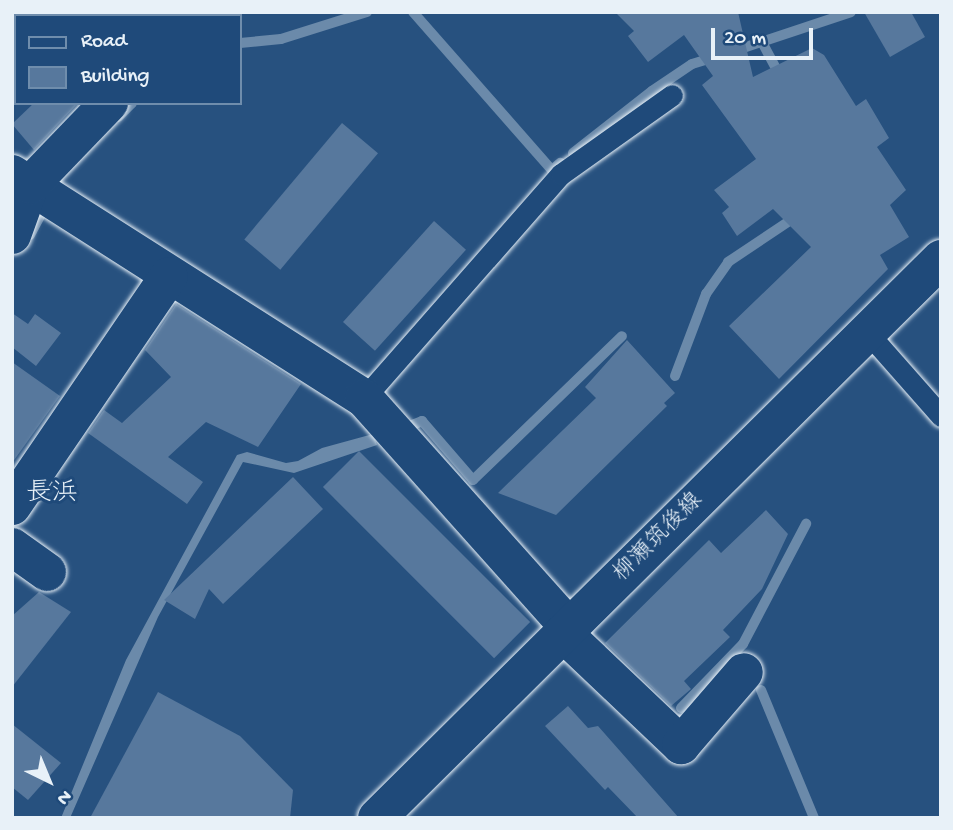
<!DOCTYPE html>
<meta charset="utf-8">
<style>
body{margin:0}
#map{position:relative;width:953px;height:830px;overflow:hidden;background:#27517f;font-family:"Gochi Hand","Klee One",sans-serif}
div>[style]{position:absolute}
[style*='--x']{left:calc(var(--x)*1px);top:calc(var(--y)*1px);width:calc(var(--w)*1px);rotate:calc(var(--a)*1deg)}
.water>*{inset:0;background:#6b8aaa}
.stream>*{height:10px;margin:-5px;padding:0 5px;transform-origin:5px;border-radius:5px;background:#6b8aaa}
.building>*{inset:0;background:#57789d;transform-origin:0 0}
.roads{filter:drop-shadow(0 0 2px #e8f1f8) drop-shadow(0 0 2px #e8f1f8)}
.service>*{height:21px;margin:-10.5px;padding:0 10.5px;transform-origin:10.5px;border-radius:10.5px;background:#1f4a7a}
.minor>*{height:38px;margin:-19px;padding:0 19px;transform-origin:19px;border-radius:19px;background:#1f4a7a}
.secondary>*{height:38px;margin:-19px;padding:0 19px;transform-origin:19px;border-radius:19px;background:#1f4a7a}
span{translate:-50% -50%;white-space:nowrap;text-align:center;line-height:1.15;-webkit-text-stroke:6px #1f4a7a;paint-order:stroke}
.street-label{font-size:23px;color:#e8f1f8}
.quarter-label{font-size:26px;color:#e8f1f8}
.frame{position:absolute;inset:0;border:14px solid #e8f1f8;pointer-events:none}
.legend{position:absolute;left:14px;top:14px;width:228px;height:91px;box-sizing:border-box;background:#1f4a7a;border:2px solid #6f8dac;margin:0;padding:9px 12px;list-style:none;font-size:21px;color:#e8f1f8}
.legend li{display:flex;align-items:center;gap:14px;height:35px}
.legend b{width:35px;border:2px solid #6f8dac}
.north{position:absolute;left:14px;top:746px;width:70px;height:70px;-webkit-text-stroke:5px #1f4a7a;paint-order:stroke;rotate:137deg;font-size:19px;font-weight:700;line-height:28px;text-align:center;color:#e8f1f8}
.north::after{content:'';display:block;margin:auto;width:24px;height:32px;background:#e8f1f8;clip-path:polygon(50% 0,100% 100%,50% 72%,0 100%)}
.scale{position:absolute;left:711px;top:28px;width:102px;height:32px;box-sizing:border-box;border:4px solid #e8f1f8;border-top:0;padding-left:9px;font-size:21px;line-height:24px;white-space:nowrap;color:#e8f1f8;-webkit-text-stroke:5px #1f4a7a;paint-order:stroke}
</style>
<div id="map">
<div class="water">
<div style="clip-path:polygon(373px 434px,377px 445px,294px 473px,243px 462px,158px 617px,70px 818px,61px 818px,126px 660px,237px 455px,247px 452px,286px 463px,298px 461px,322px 448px)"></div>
</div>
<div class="stream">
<div style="--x:413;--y:12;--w:210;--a:48.7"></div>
<div style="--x:552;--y:170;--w:11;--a:-41"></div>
<div style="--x:762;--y:42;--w:40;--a:62"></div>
<div style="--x:240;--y:43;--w:41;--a:-5.6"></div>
<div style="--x:281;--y:39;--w:90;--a:-17.4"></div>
<div style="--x:734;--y:51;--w:123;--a:-18.4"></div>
<div style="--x:118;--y:117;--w:20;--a:-45"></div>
<div style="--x:573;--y:153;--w:100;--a:-38.1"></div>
<div style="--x:652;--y:91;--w:48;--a:-34"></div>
<div style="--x:692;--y:64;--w:24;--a:-17"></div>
<div style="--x:30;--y:235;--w:27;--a:-62"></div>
<div style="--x:675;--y:376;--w:88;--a:-69.3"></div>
<div style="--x:706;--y:294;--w:39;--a:-55"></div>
<div style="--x:728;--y:262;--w:83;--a:-33.7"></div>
<div style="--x:400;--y:430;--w:24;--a:-22"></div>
<div style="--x:422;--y:421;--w:78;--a:49.2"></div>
<div style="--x:473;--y:480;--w:207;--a:-44"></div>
<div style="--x:761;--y:690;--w:139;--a:67.5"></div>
<div style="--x:681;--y:708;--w:89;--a:-45.9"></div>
<div style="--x:743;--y:644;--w:136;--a:-62.3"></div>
</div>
<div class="building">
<div style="clip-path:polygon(615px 12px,738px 12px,753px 77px,812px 48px,824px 55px,856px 106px,866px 99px,889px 138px,877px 147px,906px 190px,890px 205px,909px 237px,880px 255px,888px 269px,779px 379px,729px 326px,811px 247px,773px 209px,737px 236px,722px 213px,729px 207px,714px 190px,756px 159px,702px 85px,713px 76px,684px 35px,648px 62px,628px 36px,634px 31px)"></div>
<div style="clip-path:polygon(864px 12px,911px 12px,925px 37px,890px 57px)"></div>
<div style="clip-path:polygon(34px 103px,78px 103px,34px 150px,12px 124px)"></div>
<div style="left:342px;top:123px;width:47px;height:152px;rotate:40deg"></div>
<div style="left:434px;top:221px;width:43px;height:136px;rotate:42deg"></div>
<div style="clip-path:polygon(176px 304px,301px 384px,258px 447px,206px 422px,168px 457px,203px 482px,187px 504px,88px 433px,104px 410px,122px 423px,171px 377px,145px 350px)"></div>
<div style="clip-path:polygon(12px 313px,28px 324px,35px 314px,61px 333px,36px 366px,12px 347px)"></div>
<div style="clip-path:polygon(627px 340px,675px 393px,664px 403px,667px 406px,556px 515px,498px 493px,596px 398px,585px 387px)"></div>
<div style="clip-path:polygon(12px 362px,60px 396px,12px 463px)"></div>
<div style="left:359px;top:451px;width:242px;height:51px;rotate:45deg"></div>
<div style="clip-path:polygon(293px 477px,323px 509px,223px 604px,209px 589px,195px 619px,164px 600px)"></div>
<div style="clip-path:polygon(766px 510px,788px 534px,762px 589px,723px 630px,730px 637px,684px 681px,691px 689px,671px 706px,605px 643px,709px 540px,721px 553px)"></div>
<div style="clip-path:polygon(39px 592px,71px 612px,12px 687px,12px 616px)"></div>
<div style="clip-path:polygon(158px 692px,240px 736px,293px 790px,290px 818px,90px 818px)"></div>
<div style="clip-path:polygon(568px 706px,588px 728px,598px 726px,679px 818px,638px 818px,608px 787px,605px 790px,545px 726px)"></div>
<div style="clip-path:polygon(12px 724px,61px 763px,28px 800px,12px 787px)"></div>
</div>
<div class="roads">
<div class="service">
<div style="--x:867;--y:332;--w:112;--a:48.6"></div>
<div style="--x:364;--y:398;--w:298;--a:-48.7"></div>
<div style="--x:561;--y:174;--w:136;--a:-35.4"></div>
</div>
<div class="minor">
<div style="--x:193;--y:16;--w:6;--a:-45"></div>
<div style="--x:12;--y:174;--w:417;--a:32.5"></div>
<div style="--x:364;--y:398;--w:307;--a:48.2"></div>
<div style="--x:12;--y:235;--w:53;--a:-70.2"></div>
<div style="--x:30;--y:185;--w:114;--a:-46.1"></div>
<div style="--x:12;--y:506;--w:278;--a:-55.7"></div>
<div style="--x:12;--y:547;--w:43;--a:35.5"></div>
<div style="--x:563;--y:633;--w:163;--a:43.5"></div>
<div style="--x:681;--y:745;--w:96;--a:-49.2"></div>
</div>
<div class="secondary">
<div style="--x:377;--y:818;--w:794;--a:-44.74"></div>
</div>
</div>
<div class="street-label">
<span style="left:659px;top:538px;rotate:-45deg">柳瀬筑後線</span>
</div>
<div class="quarter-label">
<span style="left:52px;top:495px">長浜</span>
</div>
<div class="frame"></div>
<ul class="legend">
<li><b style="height:9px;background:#1f4a7a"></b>Road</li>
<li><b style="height:19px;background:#57789d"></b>Building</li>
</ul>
<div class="north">N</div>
<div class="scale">20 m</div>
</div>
